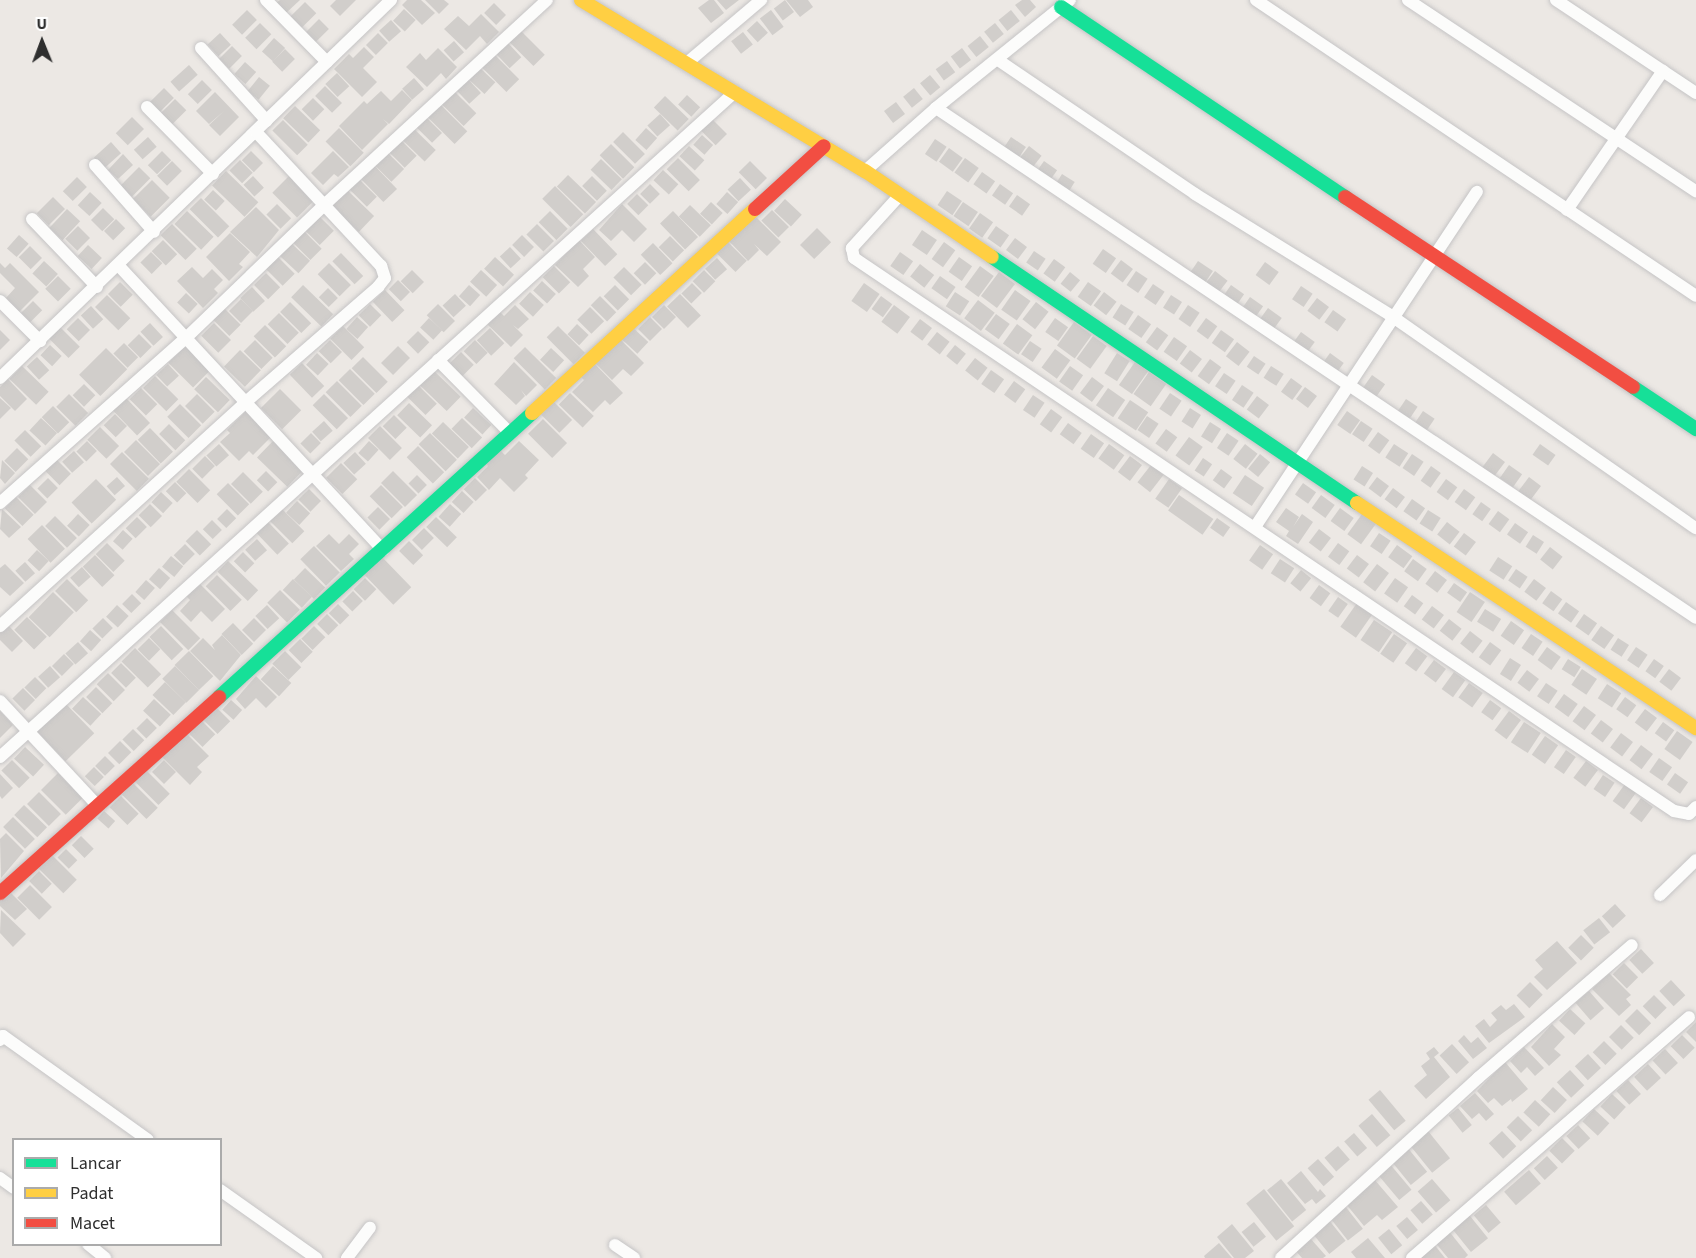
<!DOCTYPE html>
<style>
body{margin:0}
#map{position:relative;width:1696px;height:1258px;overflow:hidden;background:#ece8e4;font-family:"Source Sans 3",sans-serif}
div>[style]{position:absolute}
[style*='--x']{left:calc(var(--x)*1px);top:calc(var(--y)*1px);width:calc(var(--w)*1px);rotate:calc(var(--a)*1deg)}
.building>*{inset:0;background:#d1cecb;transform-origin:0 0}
.roads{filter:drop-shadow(0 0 2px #c5c4c5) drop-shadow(0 0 2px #c5c4c5)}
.street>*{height:12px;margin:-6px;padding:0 6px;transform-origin:6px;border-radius:6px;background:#fcfcfb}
.fast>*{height:14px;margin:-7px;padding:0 7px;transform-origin:7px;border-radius:7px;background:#16e098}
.slow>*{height:14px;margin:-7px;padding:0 7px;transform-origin:7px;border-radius:7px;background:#ffcf43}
.jam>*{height:14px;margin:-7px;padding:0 7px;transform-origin:7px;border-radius:7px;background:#f24e42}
span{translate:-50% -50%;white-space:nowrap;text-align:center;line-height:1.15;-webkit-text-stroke:6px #fff;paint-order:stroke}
.legend{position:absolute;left:12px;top:1138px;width:210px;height:108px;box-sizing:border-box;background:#fff;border:2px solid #ababab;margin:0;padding:8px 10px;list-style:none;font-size:18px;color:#2e2e2e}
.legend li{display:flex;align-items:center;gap:12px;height:30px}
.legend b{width:30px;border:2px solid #ababab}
.north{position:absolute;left:12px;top:12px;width:60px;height:60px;-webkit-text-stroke:4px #fff;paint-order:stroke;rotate:359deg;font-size:16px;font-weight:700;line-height:24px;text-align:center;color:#2e2e2e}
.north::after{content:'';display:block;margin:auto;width:21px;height:27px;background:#2e2e2e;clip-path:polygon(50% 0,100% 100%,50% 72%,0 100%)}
</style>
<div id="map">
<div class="building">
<div style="clip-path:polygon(280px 0,300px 0,286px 13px,276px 3px)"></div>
<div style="clip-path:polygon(336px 0,356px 0,340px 16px,330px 6px)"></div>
<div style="clip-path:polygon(407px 0,421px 0,435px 13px,422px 25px,402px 5px)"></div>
<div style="clip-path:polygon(425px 0,444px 0,449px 4px,439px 14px)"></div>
<div style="clip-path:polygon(709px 0,714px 0,724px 13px,711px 23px,698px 8px)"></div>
<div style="clip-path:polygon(717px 0,739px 0,726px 10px)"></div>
<div style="left:785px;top:0;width:15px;height:14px;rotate:53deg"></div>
<div style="clip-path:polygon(786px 0,808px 0,813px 7px,800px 17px)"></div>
<div style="clip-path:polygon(1022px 0,1030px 0,1036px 7px,1025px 17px,1015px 5px)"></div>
<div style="left:305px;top:2px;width:16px;height:22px;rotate:45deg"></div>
<div style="left:494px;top:3px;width:17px;height:14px;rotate:45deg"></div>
<div style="left:404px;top:9px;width:16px;height:16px;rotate:43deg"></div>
<div style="left:247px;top:10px;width:14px;height:21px;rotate:45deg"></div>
<div style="left:771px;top:10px;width:21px;height:14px;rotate:53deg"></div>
<div style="left:1011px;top:10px;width:14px;height:16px;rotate:51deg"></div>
<div style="clip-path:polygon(481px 14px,499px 32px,487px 44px,480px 36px,466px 50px,444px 29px,458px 16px,469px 26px)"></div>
<div style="left:319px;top:19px;width:14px;height:19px;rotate:45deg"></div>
<div style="left:391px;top:20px;width:15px;height:16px;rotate:48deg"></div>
<div style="left:757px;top:21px;width:16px;height:14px;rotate:47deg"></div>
<div style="left:260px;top:23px;width:16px;height:21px;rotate:45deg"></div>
<div style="left:995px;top:23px;width:14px;height:14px;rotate:51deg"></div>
<div style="left:520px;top:30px;width:35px;height:16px;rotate:45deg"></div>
<div style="left:743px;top:32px;width:16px;height:15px;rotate:52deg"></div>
<div style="left:220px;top:33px;width:16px;height:17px;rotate:47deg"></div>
<div style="left:378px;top:33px;width:14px;height:17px;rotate:45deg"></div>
<div style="left:980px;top:36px;width:14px;height:16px;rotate:51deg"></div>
<div style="left:274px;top:38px;width:15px;height:18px;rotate:42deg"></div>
<div style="left:454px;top:41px;width:15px;height:14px;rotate:48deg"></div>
<div style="left:507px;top:42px;width:21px;height:16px;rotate:47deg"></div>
<div style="left:232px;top:46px;width:14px;height:18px;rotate:45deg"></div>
<div style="clip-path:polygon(364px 47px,374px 57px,363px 68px,377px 82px,362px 97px,334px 69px,349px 54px,353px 58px)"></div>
<div style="clip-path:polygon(438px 48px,457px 67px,446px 79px,441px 73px,427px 87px,406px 67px,420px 53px,426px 60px)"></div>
<div style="left:962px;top:48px;width:15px;height:14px;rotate:53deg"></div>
<div style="left:285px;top:49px;width:14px;height:18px;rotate:45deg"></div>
<div style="left:493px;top:53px;width:37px;height:18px;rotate:45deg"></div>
<div style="left:947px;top:61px;width:14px;height:14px;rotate:54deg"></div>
<div style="left:245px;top:62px;width:15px;height:16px;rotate:42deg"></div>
<div style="left:189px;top:65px;width:13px;height:25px;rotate:48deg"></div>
<div style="left:480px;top:68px;width:21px;height:16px;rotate:43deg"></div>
<div style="left:337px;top:73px;width:18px;height:16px;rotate:47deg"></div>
<div style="left:930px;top:75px;width:16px;height:13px;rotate:50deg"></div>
<div style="left:259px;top:77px;width:14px;height:18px;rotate:39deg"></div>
<div style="left:414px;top:78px;width:15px;height:16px;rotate:48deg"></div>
<div style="left:468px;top:79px;width:19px;height:16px;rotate:47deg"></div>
<div style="left:202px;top:80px;width:14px;height:20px;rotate:45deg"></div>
<div style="left:325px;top:86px;width:24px;height:14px;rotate:45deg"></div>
<div style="left:164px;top:88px;width:14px;height:21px;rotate:45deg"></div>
<div style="left:914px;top:88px;width:14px;height:14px;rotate:51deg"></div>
<div style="clip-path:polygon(402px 90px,412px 100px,389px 124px,383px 119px,388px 124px,362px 150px,339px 126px,364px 101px,367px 104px,381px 91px,391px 101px)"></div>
<div style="left:453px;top:90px;width:33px;height:18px;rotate:45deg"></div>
<div style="clip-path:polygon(215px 92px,239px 117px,220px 136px,209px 125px,224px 111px,209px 124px,196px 111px)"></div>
<div style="left:687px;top:95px;width:18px;height:13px;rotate:43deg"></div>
<div style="left:665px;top:96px;width:33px;height:16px;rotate:44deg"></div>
<div style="left:313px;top:98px;width:16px;height:16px;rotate:45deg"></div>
<div style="left:175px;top:99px;width:16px;height:22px;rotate:45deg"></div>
<div style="left:896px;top:102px;width:15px;height:15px;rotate:53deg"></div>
<div style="left:439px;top:103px;width:40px;height:18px;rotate:45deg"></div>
<div style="left:295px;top:106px;width:35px;height:17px;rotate:44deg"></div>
<div style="left:660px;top:114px;width:15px;height:17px;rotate:48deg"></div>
<div style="left:425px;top:116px;width:24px;height:14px;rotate:45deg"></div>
<div style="left:132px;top:117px;width:17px;height:23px;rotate:45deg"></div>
<div style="left:710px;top:117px;width:24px;height:16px;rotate:45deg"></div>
<div style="left:283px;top:120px;width:35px;height:15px;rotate:45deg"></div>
<div style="left:412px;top:127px;width:33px;height:16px;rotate:44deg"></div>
<div style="left:339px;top:128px;width:35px;height:19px;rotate:45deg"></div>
<div style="left:646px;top:128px;width:15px;height:16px;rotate:42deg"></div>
<div style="left:623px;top:132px;width:31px;height:14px;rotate:45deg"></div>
<div style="left:702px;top:135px;width:15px;height:13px;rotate:42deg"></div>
<div style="left:148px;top:137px;width:13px;height:19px;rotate:48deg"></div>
<div style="left:1011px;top:137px;width:18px;height:17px;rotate:34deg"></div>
<div style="left:399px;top:138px;width:25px;height:17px;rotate:45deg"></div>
<div style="left:935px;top:139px;width:14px;height:18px;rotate:34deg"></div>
<div style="left:111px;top:142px;width:15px;height:23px;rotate:48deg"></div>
<div style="left:611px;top:144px;width:33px;height:16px;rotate:45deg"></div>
<div style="left:689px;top:146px;width:21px;height:14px;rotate:43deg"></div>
<div style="left:1029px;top:146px;width:16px;height:19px;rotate:38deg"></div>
<div style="left:949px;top:148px;width:17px;height:17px;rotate:36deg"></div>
<div style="left:385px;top:150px;width:27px;height:18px;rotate:45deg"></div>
<div style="left:162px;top:151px;width:13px;height:20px;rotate:45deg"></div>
<div style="left:251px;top:151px;width:17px;height:13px;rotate:45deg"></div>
<div style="clip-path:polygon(333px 151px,349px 167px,338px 177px,334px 174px,323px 185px,311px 173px)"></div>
<div style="clip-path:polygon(123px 154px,133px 165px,118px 179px,108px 170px)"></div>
<div style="left:678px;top:158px;width:31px;height:16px;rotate:45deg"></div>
<div style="left:965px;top:158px;width:17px;height:18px;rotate:36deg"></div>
<div style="left:601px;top:159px;width:29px;height:15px;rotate:44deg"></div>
<div style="left:240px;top:160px;width:18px;height:15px;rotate:45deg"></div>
<div style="left:172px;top:161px;width:14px;height:21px;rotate:45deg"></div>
<div style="left:750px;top:161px;width:24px;height:16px;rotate:45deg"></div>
<div style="left:1044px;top:161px;width:16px;height:15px;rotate:35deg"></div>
<div style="left:372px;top:163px;width:36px;height:19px;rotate:46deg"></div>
<div style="left:139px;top:167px;width:16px;height:26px;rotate:45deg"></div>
<div style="left:663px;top:170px;width:21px;height:14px;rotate:43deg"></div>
<div style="left:226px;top:171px;width:45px;height:20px;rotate:44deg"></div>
<div style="left:982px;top:172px;width:16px;height:15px;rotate:35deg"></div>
<div style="left:1062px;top:174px;width:15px;height:14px;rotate:32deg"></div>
<div style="left:290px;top:175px;width:35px;height:25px;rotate:45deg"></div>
<div style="left:568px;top:175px;width:39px;height:16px;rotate:44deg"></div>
<div style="left:253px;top:176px;width:16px;height:13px;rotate:47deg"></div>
<div style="left:592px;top:176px;width:21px;height:14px;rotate:45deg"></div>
<div style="left:77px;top:177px;width:14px;height:20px;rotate:45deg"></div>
<div style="left:357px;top:177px;width:28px;height:14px;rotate:45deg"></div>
<div style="left:740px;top:178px;width:16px;height:17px;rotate:47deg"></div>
<div style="left:152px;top:180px;width:25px;height:27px;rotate:45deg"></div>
<div style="left:650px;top:184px;width:14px;height:14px;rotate:45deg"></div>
<div style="left:1000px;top:184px;width:16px;height:14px;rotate:35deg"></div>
<div style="left:555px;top:186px;width:40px;height:18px;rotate:45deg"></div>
<div style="left:346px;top:189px;width:39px;height:22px;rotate:44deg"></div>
<div style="left:213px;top:190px;width:16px;height:13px;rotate:43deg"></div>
<div style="left:947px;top:191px;width:18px;height:17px;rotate:34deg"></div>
<div style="left:90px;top:192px;width:16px;height:18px;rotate:43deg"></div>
<div style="left:727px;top:192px;width:15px;height:16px;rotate:42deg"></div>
<div style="left:637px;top:194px;width:16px;height:14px;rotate:45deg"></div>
<div style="left:1017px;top:195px;width:16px;height:14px;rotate:35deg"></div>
<div style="left:53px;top:197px;width:17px;height:23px;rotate:45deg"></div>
<div style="left:201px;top:198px;width:40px;height:16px;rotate:45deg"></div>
<div style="left:785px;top:199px;width:23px;height:16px;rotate:43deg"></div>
<div style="left:711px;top:202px;width:16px;height:16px;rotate:43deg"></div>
<div style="left:963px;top:202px;width:18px;height:17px;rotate:34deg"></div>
<div style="left:277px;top:204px;width:20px;height:15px;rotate:45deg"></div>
<div style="clip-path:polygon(622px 204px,647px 229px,634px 242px,622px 230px,611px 241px,599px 230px)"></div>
<div style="left:690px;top:205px;width:29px;height:16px;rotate:44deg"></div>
<div style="clip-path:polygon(256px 207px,279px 230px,257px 257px,230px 232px)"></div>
<div style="left:103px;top:208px;width:16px;height:17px;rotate:45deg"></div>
<div style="left:67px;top:209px;width:18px;height:26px;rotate:43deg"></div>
<div style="left:772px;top:210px;width:24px;height:15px;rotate:45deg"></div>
<div style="left:187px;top:211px;width:37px;height:18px;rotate:44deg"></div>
<div style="left:550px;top:211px;width:25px;height:16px;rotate:45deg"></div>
<div style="left:673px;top:211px;width:36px;height:18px;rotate:46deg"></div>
<div style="left:980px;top:213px;width:16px;height:19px;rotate:35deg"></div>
<div style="left:319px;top:216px;width:21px;height:20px;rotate:45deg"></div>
<div style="clip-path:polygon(755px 216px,781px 242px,767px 256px,754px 244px,759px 250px,748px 261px,728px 240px)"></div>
<div style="left:116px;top:219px;width:13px;height:17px;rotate:45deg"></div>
<div style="left:172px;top:224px;width:35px;height:16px;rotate:45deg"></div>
<div style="left:537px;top:224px;width:24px;height:15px;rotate:45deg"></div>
<div style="left:78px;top:226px;width:17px;height:18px;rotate:45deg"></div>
<div style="left:996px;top:226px;width:16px;height:15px;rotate:35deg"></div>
<div style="left:817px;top:228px;width:20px;height:24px;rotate:45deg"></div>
<div style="left:593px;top:229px;width:35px;height:17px;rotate:46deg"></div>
<div style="left:922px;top:230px;width:18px;height:18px;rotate:34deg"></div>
<div style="left:304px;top:231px;width:25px;height:16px;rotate:45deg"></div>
<div style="clip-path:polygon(230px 233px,250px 252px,239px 264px,243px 267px,229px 281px,206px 257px)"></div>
<div style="left:19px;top:235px;width:13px;height:18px;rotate:42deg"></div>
<div style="left:522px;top:235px;width:17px;height:14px;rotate:45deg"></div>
<div style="left:670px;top:236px;width:20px;height:16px;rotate:45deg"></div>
<div style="left:1015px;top:238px;width:15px;height:15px;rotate:37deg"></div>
<div style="left:163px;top:240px;width:20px;height:16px;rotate:45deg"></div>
<div style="clip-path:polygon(579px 240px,595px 257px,583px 269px,589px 276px,578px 287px,555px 265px)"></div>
<div style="left:727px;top:241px;width:28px;height:16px;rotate:45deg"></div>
<div style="left:944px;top:242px;width:14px;height:21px;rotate:36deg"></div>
<div style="left:291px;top:243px;width:26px;height:17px;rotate:43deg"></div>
<div style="left:653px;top:243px;width:28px;height:17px;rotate:46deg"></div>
<div style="left:88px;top:245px;width:19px;height:15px;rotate:43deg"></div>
<div style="left:30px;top:246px;width:17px;height:16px;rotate:45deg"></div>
<div style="left:510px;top:247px;width:16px;height:14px;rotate:47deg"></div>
<div style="left:1103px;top:249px;width:16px;height:18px;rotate:35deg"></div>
<div style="left:1034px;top:251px;width:14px;height:14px;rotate:34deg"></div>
<div style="left:151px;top:252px;width:16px;height:15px;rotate:45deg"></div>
<div style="left:900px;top:252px;width:16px;height:17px;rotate:35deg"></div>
<div style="left:341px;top:253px;width:32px;height:12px;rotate:46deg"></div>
<div style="left:277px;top:256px;width:25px;height:17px;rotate:45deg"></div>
<div style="left:495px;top:257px;width:26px;height:16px;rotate:43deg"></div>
<div style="left:959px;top:257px;width:16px;height:18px;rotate:35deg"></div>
<div style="left:717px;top:258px;width:15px;height:16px;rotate:48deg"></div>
<div style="left:1054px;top:259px;width:14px;height:18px;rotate:36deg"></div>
<div style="left:1121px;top:260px;width:15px;height:17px;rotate:37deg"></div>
<div style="left:44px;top:261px;width:19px;height:17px;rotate:43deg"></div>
<div style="left:1198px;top:261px;width:18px;height:17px;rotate:34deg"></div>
<div style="left:645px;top:262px;width:16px;height:16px;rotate:45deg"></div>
<div style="left:1265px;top:262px;width:17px;height:16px;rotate:36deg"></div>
<div style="clip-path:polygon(0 263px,5px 268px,10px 263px,39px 292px,19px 312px,6px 298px,15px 288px,0 273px)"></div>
<div style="left:329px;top:263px;width:31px;height:16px;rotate:45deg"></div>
<div style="left:920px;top:264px;width:18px;height:16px;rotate:38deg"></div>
<div style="left:554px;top:266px;width:23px;height:16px;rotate:45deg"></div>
<div style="left:980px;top:266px;width:17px;height:26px;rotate:36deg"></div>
<div style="clip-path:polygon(192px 267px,203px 278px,212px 269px,223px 280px,214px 289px,218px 293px,203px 308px,177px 281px)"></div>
<div style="left:624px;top:267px;width:25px;height:15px;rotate:45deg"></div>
<div style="left:412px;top:270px;width:17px;height:16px;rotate:45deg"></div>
<div style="left:481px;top:270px;width:22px;height:16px;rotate:43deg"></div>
<div style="left:704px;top:270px;width:16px;height:16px;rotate:45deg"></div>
<div style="left:1136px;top:271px;width:14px;height:17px;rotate:34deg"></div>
<div style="left:1215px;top:271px;width:16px;height:19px;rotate:38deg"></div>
<div style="left:999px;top:272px;width:20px;height:30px;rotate:37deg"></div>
<div style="left:1070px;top:272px;width:13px;height:15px;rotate:39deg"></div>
<div style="left:266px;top:273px;width:20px;height:17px;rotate:45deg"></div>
<div style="left:58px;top:276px;width:18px;height:18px;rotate:45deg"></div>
<div style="left:940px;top:276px;width:19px;height:15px;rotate:35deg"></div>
<div style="left:398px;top:280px;width:17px;height:13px;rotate:45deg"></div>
<div style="left:542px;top:281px;width:19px;height:13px;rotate:43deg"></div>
<div style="left:120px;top:282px;width:18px;height:17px;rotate:45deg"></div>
<div style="left:1088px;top:282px;width:16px;height:18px;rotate:35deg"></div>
<div style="left:692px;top:283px;width:14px;height:15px;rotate:45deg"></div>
<div style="left:864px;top:283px;width:19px;height:22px;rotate:35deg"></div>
<div style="left:1153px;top:284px;width:14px;height:16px;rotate:34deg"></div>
<div style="left:303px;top:285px;width:42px;height:17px;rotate:44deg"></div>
<div style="left:469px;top:285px;width:15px;height:15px;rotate:42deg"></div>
<div style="left:615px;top:285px;width:20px;height:16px;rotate:45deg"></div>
<div style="left:1231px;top:285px;width:16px;height:14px;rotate:35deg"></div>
<div style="left:1301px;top:286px;width:14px;height:16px;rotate:34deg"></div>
<div style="left:252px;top:287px;width:19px;height:16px;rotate:47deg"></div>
<div style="left:328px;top:288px;width:14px;height:13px;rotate:45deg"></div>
<div style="left:385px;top:290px;width:28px;height:17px;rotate:46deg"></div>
<div style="left:1015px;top:290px;width:19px;height:24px;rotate:35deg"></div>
<div style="left:530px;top:292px;width:19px;height:16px;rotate:43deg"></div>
<div style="left:955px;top:292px;width:17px;height:17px;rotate:33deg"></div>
<div style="left:1104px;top:292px;width:16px;height:17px;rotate:38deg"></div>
<div style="left:186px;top:293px;width:16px;height:13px;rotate:43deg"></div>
<div style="left:455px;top:294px;width:16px;height:17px;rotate:47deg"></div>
<div style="left:680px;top:294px;width:30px;height:18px;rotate:46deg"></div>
<div style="left:107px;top:295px;width:33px;height:17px;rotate:45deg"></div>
<div style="left:1171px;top:295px;width:13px;height:15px;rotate:32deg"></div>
<div style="left:600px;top:296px;width:23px;height:13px;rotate:45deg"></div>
<div style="left:881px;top:296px;width:14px;height:16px;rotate:36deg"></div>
<div style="left:1250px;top:297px;width:16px;height:15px;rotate:35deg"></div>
<div style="left:1317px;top:298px;width:15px;height:16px;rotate:37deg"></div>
<div style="left:241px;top:299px;width:17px;height:17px;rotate:45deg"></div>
<div style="left:978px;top:300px;width:21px;height:23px;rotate:37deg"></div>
<div style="left:33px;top:301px;width:13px;height:17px;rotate:45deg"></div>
<div style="left:290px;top:302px;width:30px;height:14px;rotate:45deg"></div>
<div style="left:1036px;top:302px;width:16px;height:22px;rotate:38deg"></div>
<div style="left:370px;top:304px;width:16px;height:16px;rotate:45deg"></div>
<div style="left:438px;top:304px;width:24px;height:16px;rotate:45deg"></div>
<div style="left:1121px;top:304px;width:15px;height:16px;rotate:32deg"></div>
<div style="clip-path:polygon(515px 305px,529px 319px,518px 329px,513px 325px,523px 335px,511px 347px,487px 324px,500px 312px,504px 316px)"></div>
<div style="left:664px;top:305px;width:17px;height:17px;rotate:45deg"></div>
<div style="left:894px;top:305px;width:20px;height:21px;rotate:37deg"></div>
<div style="left:1188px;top:305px;width:14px;height:17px;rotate:34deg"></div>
<div style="left:91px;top:306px;width:18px;height:14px;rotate:47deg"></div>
<div style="left:223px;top:307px;width:25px;height:16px;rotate:45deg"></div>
<div style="left:590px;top:307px;width:20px;height:18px;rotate:45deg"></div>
<div style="left:1268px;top:308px;width:17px;height:17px;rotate:36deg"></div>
<div style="left:1333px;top:310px;width:16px;height:15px;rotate:35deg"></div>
<div style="left:279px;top:313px;width:28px;height:16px;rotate:45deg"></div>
<div style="left:996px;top:314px;width:17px;height:19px;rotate:36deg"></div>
<div style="left:1138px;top:315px;width:16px;height:17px;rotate:35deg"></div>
<div style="left:357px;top:317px;width:15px;height:16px;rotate:42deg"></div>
<div style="left:650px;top:317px;width:17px;height:17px;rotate:45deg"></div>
<div style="left:78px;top:318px;width:17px;height:16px;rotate:45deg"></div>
<div style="left:429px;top:318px;width:18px;height:13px;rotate:43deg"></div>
<div style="left:1055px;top:318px;width:16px;height:17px;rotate:35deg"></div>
<div style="left:1206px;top:318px;width:14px;height:16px;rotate:36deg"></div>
<div style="left:920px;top:319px;width:15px;height:16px;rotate:37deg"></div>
<div style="left:1074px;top:322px;width:22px;height:29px;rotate:36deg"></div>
<div style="left:150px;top:323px;width:19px;height:13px;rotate:47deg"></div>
<div style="left:214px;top:323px;width:24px;height:18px;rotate:45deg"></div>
<div style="left:577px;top:324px;width:16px;height:14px;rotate:43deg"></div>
<div style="left:1017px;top:324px;width:19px;height:24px;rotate:36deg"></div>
<div style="left:265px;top:325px;width:30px;height:16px;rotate:45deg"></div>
<div style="left:630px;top:325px;width:25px;height:16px;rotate:43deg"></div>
<div style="left:343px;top:326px;width:30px;height:18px;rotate:45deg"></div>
<div style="left:558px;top:326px;width:38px;height:16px;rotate:45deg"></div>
<div style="left:60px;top:327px;width:28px;height:16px;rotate:45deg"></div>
<div style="left:1157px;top:327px;width:14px;height:19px;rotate:36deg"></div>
<div style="left:490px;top:328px;width:21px;height:18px;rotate:47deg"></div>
<div style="clip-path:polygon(0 330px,10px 340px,0 350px)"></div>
<div style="left:1221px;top:330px;width:16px;height:16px;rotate:35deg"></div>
<div style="left:418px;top:331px;width:16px;height:16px;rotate:45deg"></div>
<div style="left:937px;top:332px;width:16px;height:16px;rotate:38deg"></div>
<div style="left:1301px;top:332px;width:17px;height:14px;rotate:36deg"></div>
<div style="left:139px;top:334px;width:18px;height:16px;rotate:45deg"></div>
<div style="left:1093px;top:336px;width:17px;height:28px;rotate:36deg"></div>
<div style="clip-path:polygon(618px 337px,644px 363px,631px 376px,623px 369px,612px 380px,593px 361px)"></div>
<div style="left:1174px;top:337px;width:16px;height:18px;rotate:35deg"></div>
<div style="left:255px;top:340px;width:25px;height:16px;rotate:45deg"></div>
<div style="left:330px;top:340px;width:17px;height:16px;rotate:45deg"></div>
<div style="left:475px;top:340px;width:18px;height:16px;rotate:45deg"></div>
<div style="left:1030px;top:341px;width:14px;height:16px;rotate:34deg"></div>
<div style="left:1237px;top:342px;width:16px;height:18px;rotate:38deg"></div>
<div style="left:124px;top:343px;width:20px;height:15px;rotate:45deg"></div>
<div style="left:50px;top:345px;width:16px;height:14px;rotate:43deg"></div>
<div style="left:186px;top:345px;width:35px;height:25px;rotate:45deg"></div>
<div style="left:955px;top:345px;width:14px;height:14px;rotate:39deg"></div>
<div style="left:398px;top:346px;width:17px;height:24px;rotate:45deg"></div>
<div style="left:525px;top:347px;width:44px;height:16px;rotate:45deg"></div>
<div style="left:106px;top:348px;width:30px;height:38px;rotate:45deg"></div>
<div style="left:551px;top:348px;width:18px;height:16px;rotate:43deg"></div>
<div style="left:1055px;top:349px;width:19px;height:23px;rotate:36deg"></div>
<div style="left:240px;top:350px;width:29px;height:23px;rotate:44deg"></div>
<div style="left:1190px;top:350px;width:15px;height:17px;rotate:37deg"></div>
<div style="left:461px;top:352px;width:18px;height:18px;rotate:45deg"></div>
<div style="left:317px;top:353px;width:16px;height:16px;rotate:43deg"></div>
<div style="left:1117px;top:353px;width:15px;height:24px;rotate:32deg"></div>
<div style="left:1330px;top:353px;width:17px;height:16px;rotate:36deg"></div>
<div style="left:1254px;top:356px;width:14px;height:13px;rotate:34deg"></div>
<div style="left:37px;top:357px;width:18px;height:14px;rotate:47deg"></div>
<div style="left:363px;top:357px;width:35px;height:16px;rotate:45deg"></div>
<div style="left:975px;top:358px;width:16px;height:16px;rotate:38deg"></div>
<div style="left:1210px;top:359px;width:14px;height:21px;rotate:36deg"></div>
<div style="clip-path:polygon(514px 362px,537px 385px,526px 396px,521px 390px,525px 396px,516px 405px,494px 384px)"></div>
<div style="clip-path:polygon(593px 362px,623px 393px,610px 405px,605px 400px,593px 412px,572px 392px,584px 380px,579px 375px)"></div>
<div style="left:1135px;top:362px;width:16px;height:28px;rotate:35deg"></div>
<div style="left:302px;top:363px;width:32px;height:17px;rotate:46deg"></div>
<div style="left:168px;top:364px;width:16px;height:16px;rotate:47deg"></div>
<div style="left:22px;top:366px;width:37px;height:18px;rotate:44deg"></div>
<div style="left:1070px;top:366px;width:16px;height:19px;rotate:35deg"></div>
<div style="left:1271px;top:366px;width:15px;height:14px;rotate:32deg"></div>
<div style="left:350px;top:369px;width:35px;height:16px;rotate:45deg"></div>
<div style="left:991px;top:370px;width:16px;height:17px;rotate:35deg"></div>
<div style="left:434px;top:371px;width:37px;height:20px;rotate:44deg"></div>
<div style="left:1149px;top:372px;width:21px;height:27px;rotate:35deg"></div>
<div style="left:1224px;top:373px;width:14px;height:16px;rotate:34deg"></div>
<div style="left:1372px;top:375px;width:16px;height:16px;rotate:35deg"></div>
<div style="left:155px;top:376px;width:33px;height:17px;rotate:45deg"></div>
<div style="left:206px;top:377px;width:33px;height:17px;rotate:44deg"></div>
<div style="left:1092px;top:377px;width:15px;height:20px;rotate:37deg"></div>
<div style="left:1291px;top:378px;width:14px;height:17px;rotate:36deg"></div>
<div style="clip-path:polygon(8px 379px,27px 399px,15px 411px,0 396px,0 387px)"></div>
<div style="left:337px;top:381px;width:35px;height:16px;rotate:45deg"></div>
<div style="left:1014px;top:381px;width:14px;height:17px;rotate:36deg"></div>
<div style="left:84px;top:384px;width:16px;height:16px;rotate:45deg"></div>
<div style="left:417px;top:384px;width:28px;height:16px;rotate:45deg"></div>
<div style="left:1242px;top:385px;width:14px;height:18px;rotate:34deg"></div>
<div style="left:1305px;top:387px;width:15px;height:15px;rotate:37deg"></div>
<div style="left:141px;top:388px;width:23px;height:16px;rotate:45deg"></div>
<div style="left:1108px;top:388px;width:21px;height:21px;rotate:35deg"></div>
<div style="left:280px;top:389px;width:30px;height:27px;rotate:45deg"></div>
<div style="left:570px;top:393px;width:33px;height:16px;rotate:44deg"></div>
<div style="left:1170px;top:393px;width:14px;height:19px;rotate:34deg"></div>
<div style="left:69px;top:394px;width:27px;height:18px;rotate:45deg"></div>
<div style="left:197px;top:394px;width:25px;height:17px;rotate:45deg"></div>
<div style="left:324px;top:394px;width:34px;height:16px;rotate:45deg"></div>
<div style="left:1033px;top:395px;width:14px;height:18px;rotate:34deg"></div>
<div style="left:1257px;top:396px;width:15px;height:17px;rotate:37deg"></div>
<div style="left:125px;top:397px;width:36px;height:18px;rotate:46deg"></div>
<div style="clip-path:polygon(0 398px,11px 408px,0 419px)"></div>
<div style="left:1406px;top:399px;width:14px;height:17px;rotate:34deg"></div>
<div style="left:1130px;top:400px;width:22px;height:22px;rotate:34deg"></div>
<div style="left:553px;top:401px;width:27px;height:18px;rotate:45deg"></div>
<div style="left:409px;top:403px;width:32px;height:17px;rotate:44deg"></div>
<div style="left:180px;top:404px;width:30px;height:18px;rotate:45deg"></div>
<div style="left:53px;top:406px;width:23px;height:16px;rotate:45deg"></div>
<div style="left:473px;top:408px;width:25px;height:13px;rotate:43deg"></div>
<div style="left:1190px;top:408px;width:13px;height:16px;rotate:32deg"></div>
<div style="clip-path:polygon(248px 409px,273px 435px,253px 455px,249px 451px,239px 461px,220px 442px,230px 433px,227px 430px)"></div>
<div style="left:1051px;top:409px;width:14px;height:19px;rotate:36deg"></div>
<div style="left:1347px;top:411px;width:16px;height:17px;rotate:35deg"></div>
<div style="left:1423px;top:411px;width:14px;height:16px;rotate:34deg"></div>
<div style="left:115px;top:414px;width:17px;height:16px;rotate:45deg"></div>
<div style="left:394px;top:415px;width:18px;height:16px;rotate:45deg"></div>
<div style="left:1147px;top:416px;width:14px;height:17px;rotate:34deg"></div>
<div style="left:41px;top:418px;width:22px;height:17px;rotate:43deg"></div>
<div style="left:462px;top:418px;width:28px;height:15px;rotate:44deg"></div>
<div style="left:543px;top:419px;width:34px;height:21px;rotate:45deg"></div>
<div style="left:324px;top:421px;width:13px;height:16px;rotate:48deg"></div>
<div style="left:1361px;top:421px;width:14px;height:16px;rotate:34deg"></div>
<div style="left:443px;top:422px;width:36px;height:16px;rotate:44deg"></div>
<div style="left:1210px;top:422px;width:13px;height:17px;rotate:32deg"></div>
<div style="left:1068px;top:423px;width:17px;height:14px;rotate:36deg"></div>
<div style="left:169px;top:424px;width:23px;height:14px;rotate:45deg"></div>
<div style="left:380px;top:426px;width:31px;height:17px;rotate:45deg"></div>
<div style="left:100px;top:427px;width:27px;height:18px;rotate:45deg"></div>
<div style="left:150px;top:428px;width:33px;height:17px;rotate:46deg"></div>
<div style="left:1166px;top:429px;width:14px;height:18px;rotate:36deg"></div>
<div style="left:25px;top:430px;width:23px;height:15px;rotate:45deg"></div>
<div style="left:1378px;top:432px;width:14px;height:17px;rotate:36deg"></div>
<div style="left:311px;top:433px;width:14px;height:15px;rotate:45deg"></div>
<div style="left:430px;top:433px;width:38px;height:16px;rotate:45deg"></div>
<div style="left:1227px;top:433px;width:14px;height:18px;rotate:34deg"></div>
<div style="left:1091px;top:434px;width:16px;height:18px;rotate:35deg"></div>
<div style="left:1189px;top:437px;width:17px;height:23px;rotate:36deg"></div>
<div style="left:136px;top:440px;width:34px;height:17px;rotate:45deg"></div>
<div style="left:87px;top:441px;width:14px;height:15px;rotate:45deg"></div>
<div style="left:273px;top:441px;width:42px;height:23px;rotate:44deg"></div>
<div style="left:369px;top:441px;width:13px;height:16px;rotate:42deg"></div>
<div style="clip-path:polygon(519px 441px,539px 460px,525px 475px,528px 478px,514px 492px,500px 478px,489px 490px,477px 477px,488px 466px,486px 463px,500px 450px,505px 455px)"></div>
<div style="left:219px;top:444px;width:15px;height:17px;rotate:48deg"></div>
<div style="left:1109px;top:444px;width:19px;height:18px;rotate:36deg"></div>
<div style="left:1245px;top:444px;width:16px;height:19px;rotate:38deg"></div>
<div style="left:1394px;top:444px;width:17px;height:16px;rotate:33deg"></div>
<div style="left:1540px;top:444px;width:19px;height:13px;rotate:35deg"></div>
<div style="left:418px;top:446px;width:37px;height:16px;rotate:45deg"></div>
<div style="left:17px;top:448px;width:16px;height:18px;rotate:45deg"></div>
<div style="left:74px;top:451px;width:15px;height:16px;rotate:48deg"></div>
<div style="left:122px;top:452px;width:38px;height:17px;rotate:45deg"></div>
<div style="left:355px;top:452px;width:16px;height:16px;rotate:47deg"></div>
<div style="left:1493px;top:453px;width:15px;height:19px;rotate:37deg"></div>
<div style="left:1260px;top:454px;width:13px;height:19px;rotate:39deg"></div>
<div style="left:1412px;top:454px;width:14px;height:17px;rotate:34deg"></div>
<div style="left:205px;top:456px;width:14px;height:18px;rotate:45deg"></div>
<div style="left:1130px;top:456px;width:15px;height:20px;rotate:37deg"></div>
<div style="left:1203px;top:458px;width:11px;height:15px;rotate:34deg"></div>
<div style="left:56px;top:459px;width:21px;height:16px;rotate:45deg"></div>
<div style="clip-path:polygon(2px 460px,15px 473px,5px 484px,0 478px)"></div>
<div style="left:341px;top:463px;width:23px;height:21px;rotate:45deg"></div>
<div style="left:1151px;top:465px;width:16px;height:22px;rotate:38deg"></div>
<div style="left:1509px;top:465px;width:16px;height:16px;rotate:35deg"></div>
<div style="left:1362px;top:466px;width:13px;height:16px;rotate:32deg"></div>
<div style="left:1431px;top:466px;width:12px;height:18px;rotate:35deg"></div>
<div style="left:189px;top:469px;width:30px;height:18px;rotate:45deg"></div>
<div style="left:1221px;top:469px;width:14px;height:14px;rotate:36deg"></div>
<div style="left:266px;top:471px;width:16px;height:13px;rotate:45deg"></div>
<div style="left:393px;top:471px;width:34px;height:17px;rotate:45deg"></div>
<div style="left:243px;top:472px;width:28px;height:17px;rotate:45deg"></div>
<div style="left:417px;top:475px;width:14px;height:12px;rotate:45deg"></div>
<div style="left:1245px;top:475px;width:23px;height:22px;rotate:34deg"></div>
<div style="left:117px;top:477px;width:12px;height:14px;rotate:48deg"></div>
<div style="left:1377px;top:477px;width:15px;height:14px;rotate:37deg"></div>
<div style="left:1529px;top:477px;width:15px;height:19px;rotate:37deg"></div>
<div style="left:48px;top:478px;width:14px;height:15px;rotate:45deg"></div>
<div style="left:475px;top:478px;width:17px;height:16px;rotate:45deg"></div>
<div style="left:96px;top:479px;width:29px;height:34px;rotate:46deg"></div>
<div style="left:1169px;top:479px;width:16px;height:24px;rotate:35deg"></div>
<div style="left:1446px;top:479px;width:14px;height:16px;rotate:36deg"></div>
<div style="left:175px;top:482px;width:16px;height:13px;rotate:45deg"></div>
<div style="left:228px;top:483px;width:30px;height:16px;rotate:45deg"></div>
<div style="left:1303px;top:483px;width:16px;height:14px;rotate:35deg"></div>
<div style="left:30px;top:485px;width:24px;height:17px;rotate:45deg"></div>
<div style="left:381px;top:485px;width:31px;height:16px;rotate:45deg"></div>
<div style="left:1393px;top:488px;width:15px;height:14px;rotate:37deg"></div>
<div style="left:309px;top:489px;width:17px;height:15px;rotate:45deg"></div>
<div style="left:1464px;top:489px;width:14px;height:16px;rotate:36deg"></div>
<div style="left:462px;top:491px;width:16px;height:15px;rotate:43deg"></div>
<div style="left:161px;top:492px;width:16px;height:14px;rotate:43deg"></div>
<div style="left:1179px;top:495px;width:42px;height:19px;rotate:35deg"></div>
<div style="left:1321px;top:495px;width:17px;height:16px;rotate:36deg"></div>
<div style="left:16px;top:497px;width:25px;height:16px;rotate:45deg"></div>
<div style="left:1412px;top:499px;width:16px;height:15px;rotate:35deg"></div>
<div style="left:297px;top:501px;width:18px;height:16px;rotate:43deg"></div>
<div style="left:1481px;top:502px;width:12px;height:15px;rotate:35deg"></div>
<div style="left:150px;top:504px;width:17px;height:16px;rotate:45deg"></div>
<div style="left:450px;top:504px;width:15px;height:17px;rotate:42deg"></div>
<div style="left:378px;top:507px;width:17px;height:15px;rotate:45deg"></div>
<div style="left:281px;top:508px;width:33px;height:17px;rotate:45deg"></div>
<div style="clip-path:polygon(1286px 508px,1299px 517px,1293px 527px,1302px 514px,1313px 522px,1298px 544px,1286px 536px,1289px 531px,1276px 522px)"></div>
<div style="left:1340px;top:508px;width:17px;height:16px;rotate:36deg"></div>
<div style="clip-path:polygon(2px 509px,21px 527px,9px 538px,0 529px)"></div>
<div style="left:227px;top:509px;width:13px;height:14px;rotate:45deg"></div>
<div style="left:1428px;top:510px;width:15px;height:16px;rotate:32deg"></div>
<div style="left:1498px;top:511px;width:14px;height:16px;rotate:36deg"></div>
<div style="left:78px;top:514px;width:16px;height:16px;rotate:43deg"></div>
<div style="left:1362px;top:514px;width:17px;height:25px;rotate:36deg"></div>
<div style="left:55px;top:516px;width:31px;height:14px;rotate:45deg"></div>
<div style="left:137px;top:517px;width:14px;height:16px;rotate:45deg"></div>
<div style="left:436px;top:517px;width:29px;height:14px;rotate:44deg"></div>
<div style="left:1217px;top:518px;width:16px;height:12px;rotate:35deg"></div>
<div style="left:212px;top:520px;width:14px;height:13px;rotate:45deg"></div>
<div style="left:268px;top:522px;width:30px;height:16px;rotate:46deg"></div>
<div style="left:1447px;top:522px;width:16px;height:16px;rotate:38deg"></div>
<div style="left:1515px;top:523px;width:16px;height:14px;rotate:35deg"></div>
<div style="left:42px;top:525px;width:33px;height:20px;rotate:46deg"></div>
<div style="left:424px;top:528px;width:14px;height:17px;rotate:45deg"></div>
<div style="left:1319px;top:529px;width:15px;height:17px;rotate:37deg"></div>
<div style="left:123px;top:530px;width:13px;height:15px;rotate:42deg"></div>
<div style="left:197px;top:530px;width:20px;height:16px;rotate:45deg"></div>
<div style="left:1379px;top:533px;width:14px;height:16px;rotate:34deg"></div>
<div style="left:1464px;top:533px;width:15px;height:17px;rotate:37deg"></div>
<div style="clip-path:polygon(329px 534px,339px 544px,349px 534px,359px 544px,349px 554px,354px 559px,341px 571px,316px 546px)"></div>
<div style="left:1533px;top:535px;width:13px;height:14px;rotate:32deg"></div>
<div style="left:257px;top:539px;width:15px;height:16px;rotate:48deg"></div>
<div style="left:409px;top:541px;width:20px;height:14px;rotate:45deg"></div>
<div style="left:107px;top:543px;width:25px;height:16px;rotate:45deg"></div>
<div style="left:1338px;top:543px;width:14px;height:17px;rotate:36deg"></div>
<div style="left:185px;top:544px;width:14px;height:16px;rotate:45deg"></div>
<div style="left:1260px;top:545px;width:16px;height:19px;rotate:35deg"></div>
<div style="left:1397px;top:545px;width:19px;height:15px;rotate:36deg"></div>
<div style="left:314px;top:546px;width:37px;height:19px;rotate:46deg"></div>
<div style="left:1550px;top:547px;width:16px;height:16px;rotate:38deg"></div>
<div style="left:37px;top:550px;width:16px;height:14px;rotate:43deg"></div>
<div style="left:243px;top:552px;width:16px;height:13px;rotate:45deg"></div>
<div style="left:95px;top:555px;width:28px;height:17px;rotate:46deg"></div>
<div style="left:380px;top:555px;width:45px;height:25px;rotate:46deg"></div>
<div style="left:1357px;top:555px;width:15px;height:17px;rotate:37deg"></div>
<div style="left:171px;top:556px;width:16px;height:14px;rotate:40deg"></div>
<div style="left:1498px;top:557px;width:17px;height:16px;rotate:33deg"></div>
<div style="left:1280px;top:559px;width:17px;height:17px;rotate:33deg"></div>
<div style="left:1413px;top:559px;width:17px;height:15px;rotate:36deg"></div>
<div style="left:228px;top:561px;width:42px;height:15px;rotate:44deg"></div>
<div style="left:25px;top:562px;width:15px;height:13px;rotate:48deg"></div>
<div style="clip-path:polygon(5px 564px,24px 583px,10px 596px,0 587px,0 568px)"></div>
<div style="left:1377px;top:564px;width:15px;height:23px;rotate:37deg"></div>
<div style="left:82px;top:567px;width:13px;height:16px;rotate:48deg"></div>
<div style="left:159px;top:568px;width:15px;height:15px;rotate:42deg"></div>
<div style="left:305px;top:568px;width:28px;height:16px;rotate:44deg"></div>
<div style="left:1516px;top:569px;width:14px;height:14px;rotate:34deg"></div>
<div style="left:1301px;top:570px;width:13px;height:17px;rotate:39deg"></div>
<div style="left:1435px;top:571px;width:15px;height:16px;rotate:37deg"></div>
<div style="left:217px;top:575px;width:35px;height:16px;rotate:45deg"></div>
<div style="left:365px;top:578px;width:16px;height:16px;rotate:45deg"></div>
<div style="left:1395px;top:578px;width:16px;height:19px;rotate:35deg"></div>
<div style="left:67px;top:579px;width:30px;height:17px;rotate:45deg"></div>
<div style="left:293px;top:579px;width:26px;height:15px;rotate:43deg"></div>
<div style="left:1534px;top:579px;width:15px;height:16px;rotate:37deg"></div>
<div style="left:146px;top:580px;width:12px;height:16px;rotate:42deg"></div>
<div style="clip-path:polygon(198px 582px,225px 609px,212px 622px,201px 611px,191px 622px,180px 611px,190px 600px,185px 595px)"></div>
<div style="left:1454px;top:583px;width:16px;height:12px;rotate:35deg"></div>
<div style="left:1319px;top:585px;width:14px;height:16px;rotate:36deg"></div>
<div style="left:280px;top:590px;width:28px;height:18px;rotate:45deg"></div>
<div style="left:353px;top:591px;width:14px;height:15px;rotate:45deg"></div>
<div style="left:1551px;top:591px;width:14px;height:15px;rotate:36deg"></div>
<div style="left:53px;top:592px;width:29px;height:35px;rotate:44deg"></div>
<div style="left:1470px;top:592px;width:18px;height:24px;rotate:34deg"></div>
<div style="left:132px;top:594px;width:13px;height:14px;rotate:45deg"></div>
<div style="left:1412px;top:595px;width:14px;height:14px;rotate:36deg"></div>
<div style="left:1338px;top:597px;width:12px;height:17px;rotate:35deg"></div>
<div style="left:1566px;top:602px;width:16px;height:14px;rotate:35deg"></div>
<div style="left:1357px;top:603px;width:19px;height:29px;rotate:35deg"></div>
<div style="left:338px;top:604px;width:16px;height:13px;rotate:45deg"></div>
<div style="left:117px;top:605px;width:16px;height:16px;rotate:43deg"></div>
<div style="left:267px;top:605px;width:18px;height:16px;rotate:47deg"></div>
<div style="left:1432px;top:606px;width:15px;height:17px;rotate:37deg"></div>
<div style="left:1485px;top:609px;width:19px;height:15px;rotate:32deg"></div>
<div style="left:172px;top:610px;width:40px;height:17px;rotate:45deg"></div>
<div style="left:327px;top:614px;width:16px;height:14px;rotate:45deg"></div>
<div style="left:1584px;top:614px;width:16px;height:15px;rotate:35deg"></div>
<div style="left:27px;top:617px;width:28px;height:18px;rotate:45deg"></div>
<div style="left:103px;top:618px;width:14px;height:15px;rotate:45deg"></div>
<div style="left:254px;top:618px;width:17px;height:17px;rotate:45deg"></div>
<div style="left:1449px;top:619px;width:16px;height:15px;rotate:38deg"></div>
<div style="left:1374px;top:620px;width:22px;height:24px;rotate:34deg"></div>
<div style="left:1511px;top:621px;width:16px;height:18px;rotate:35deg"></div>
<div style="left:233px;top:623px;width:29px;height:16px;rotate:46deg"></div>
<div style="clip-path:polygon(8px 625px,23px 641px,12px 652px,0 640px,0 633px)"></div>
<div style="left:161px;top:626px;width:32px;height:16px;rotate:46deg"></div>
<div style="left:314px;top:626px;width:16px;height:18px;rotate:45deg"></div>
<div style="left:1601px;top:626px;width:16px;height:17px;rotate:35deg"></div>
<div style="left:90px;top:630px;width:15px;height:15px;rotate:42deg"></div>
<div style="left:1470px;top:631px;width:16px;height:16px;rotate:38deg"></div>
<div style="left:1394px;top:634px;width:16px;height:24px;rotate:35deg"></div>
<div style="left:1531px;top:634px;width:14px;height:17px;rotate:34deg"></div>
<div style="clip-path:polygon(222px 635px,241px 655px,220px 681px,190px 651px,203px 638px,215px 650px,212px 645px)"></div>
<div style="left:149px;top:638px;width:16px;height:16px;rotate:45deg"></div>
<div style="left:1618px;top:638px;width:13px;height:14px;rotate:32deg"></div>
<div style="left:300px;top:639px;width:18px;height:16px;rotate:45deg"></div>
<div style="left:78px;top:642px;width:15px;height:17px;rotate:48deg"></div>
<div style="left:1490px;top:642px;width:14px;height:19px;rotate:36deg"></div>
<div style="left:1547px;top:647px;width:17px;height:16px;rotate:36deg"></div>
<div style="left:1636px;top:647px;width:14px;height:16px;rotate:34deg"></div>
<div style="left:135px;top:648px;width:37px;height:19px;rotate:45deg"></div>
<div style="left:1416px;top:648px;width:14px;height:19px;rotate:36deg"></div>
<div style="left:189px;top:651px;width:35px;height:20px;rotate:46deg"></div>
<div style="left:285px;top:651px;width:23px;height:18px;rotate:45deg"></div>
<div style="left:64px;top:654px;width:14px;height:17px;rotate:45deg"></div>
<div style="left:1510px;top:658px;width:13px;height:19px;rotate:32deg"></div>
<div style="left:1568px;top:659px;width:15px;height:12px;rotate:32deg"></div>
<div style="left:1654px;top:659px;width:12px;height:15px;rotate:35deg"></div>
<div style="left:1434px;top:660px;width:15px;height:17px;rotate:37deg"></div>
<div style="left:121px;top:663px;width:21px;height:14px;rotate:45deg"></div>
<div style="left:50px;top:666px;width:15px;height:16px;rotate:48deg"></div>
<div style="left:175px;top:666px;width:34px;height:18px;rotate:45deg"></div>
<div style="left:273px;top:666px;width:25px;height:18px;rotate:43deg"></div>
<div style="left:1582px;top:669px;width:18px;height:19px;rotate:34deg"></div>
<div style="left:1669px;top:669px;width:15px;height:16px;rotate:37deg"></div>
<div style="left:1527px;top:670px;width:15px;height:16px;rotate:37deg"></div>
<div style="left:1454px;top:672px;width:14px;height:21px;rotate:36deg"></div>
<div style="left:108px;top:673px;width:24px;height:16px;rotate:45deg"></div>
<div style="clip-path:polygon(256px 676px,277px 697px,266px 708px,256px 698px,245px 709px,236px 699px)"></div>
<div style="left:35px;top:677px;width:16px;height:15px;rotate:45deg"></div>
<div style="left:165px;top:682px;width:29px;height:18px;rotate:44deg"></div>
<div style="left:1469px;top:683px;width:17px;height:18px;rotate:36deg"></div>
<div style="left:1546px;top:683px;width:14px;height:16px;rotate:34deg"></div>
<div style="left:1607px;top:684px;width:17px;height:17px;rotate:33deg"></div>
<div style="left:96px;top:687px;width:23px;height:14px;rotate:45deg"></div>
<div style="left:23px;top:688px;width:17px;height:15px;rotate:45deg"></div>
<div style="left:1564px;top:694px;width:17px;height:16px;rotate:36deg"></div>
<div style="left:83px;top:697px;width:25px;height:16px;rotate:43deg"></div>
<div style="left:1625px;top:697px;width:14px;height:15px;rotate:36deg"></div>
<div style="left:154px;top:699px;width:23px;height:16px;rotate:43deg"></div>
<div style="left:231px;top:700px;width:15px;height:13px;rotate:42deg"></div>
<div style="left:1490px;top:700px;width:14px;height:15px;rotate:36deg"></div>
<div style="left:63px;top:701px;width:45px;height:40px;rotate:46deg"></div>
<div style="left:214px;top:705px;width:23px;height:18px;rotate:45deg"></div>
<div style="left:1584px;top:706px;width:15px;height:19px;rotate:37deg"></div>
<div style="left:1645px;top:709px;width:15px;height:17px;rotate:37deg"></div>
<div style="clip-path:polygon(0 711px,13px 725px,0 738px)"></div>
<div style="left:1509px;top:711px;width:15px;height:24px;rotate:37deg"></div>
<div style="left:147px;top:718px;width:14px;height:15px;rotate:45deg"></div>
<div style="left:199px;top:718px;width:23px;height:18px;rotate:45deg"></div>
<div style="left:1601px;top:720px;width:15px;height:17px;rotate:37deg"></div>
<div style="left:1524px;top:722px;width:20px;height:24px;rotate:33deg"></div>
<div style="left:1663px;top:722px;width:14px;height:14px;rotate:36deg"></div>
<div style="left:133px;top:729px;width:16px;height:15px;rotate:45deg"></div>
<div style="left:1677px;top:731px;width:19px;height:22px;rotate:35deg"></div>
<div style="clip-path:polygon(185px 732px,209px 756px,197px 767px,202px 772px,190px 785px,161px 756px)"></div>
<div style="left:1621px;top:733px;width:15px;height:18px;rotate:37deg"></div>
<div style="left:1545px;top:736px;width:16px;height:23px;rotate:35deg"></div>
<div style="left:120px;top:741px;width:16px;height:17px;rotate:45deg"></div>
<div style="left:1641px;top:745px;width:15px;height:19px;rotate:37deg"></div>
<div style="left:25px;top:747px;width:26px;height:16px;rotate:43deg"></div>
<div style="left:1566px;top:750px;width:12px;height:21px;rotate:35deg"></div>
<div style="left:105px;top:756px;width:14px;height:14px;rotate:45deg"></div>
<div style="left:1659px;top:758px;width:16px;height:17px;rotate:35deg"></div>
<div style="left:12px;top:760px;width:25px;height:15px;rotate:45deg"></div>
<div style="left:164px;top:760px;width:17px;height:17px;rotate:45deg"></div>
<div style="left:1586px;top:761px;width:15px;height:21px;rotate:37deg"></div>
<div style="left:94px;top:767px;width:14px;height:13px;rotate:45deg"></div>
<div style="left:145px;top:769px;width:35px;height:16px;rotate:45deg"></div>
<div style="left:58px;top:773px;width:35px;height:24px;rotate:45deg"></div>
<div style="left:1675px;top:773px;width:16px;height:14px;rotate:35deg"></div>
<div style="clip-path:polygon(0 774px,13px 788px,2px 799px,0 796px)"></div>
<div style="left:1603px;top:775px;width:14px;height:17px;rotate:34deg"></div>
<div style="left:133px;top:783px;width:35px;height:16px;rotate:45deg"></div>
<div style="left:1625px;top:784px;width:14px;height:21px;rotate:36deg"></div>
<div style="left:39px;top:792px;width:31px;height:17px;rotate:45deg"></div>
<div style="left:121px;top:796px;width:25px;height:16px;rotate:45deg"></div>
<div style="left:1641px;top:798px;width:15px;height:19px;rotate:37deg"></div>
<div style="left:24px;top:805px;width:32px;height:14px;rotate:44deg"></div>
<div style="left:104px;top:811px;width:15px;height:10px;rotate:42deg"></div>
<div style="left:13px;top:817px;width:31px;height:14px;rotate:45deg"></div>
<div style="clip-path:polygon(6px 833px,24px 851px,1px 878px,0 839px)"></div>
<div style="left:81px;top:836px;width:18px;height:13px;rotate:45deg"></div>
<div style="left:66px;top:849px;width:16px;height:12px;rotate:45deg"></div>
<div style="left:52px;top:855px;width:35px;height:19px;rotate:45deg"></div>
<div style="left:39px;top:871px;width:18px;height:14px;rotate:45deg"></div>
<div style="left:30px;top:885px;width:31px;height:18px;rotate:45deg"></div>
<div style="clip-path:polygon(8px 890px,27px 909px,15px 920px,0 906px,0 898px)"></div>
<div style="left:1615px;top:904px;width:16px;height:18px;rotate:47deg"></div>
<div style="clip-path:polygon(1px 910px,26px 934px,13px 947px,0 933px)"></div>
<div style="left:1599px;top:918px;width:18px;height:20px;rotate:52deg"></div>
<div style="left:1581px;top:935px;width:18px;height:18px;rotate:45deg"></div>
<div style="clip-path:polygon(1557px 941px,1577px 963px,1547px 990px,1534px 977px,1543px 969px,1535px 960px)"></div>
<div style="left:1641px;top:949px;width:19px;height:16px;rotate:47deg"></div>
<div style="left:1624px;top:963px;width:20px;height:16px;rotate:45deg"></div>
<div style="clip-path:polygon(1609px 973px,1631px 995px,1626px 999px,1631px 1005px,1619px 1016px,1592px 989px)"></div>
<div style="left:1671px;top:980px;width:21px;height:16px;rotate:47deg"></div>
<div style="left:1530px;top:982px;width:18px;height:19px;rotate:45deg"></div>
<div style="left:1589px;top:991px;width:23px;height:18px;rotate:49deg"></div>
<div style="left:1654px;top:995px;width:18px;height:16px;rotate:45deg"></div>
<div style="clip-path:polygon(1514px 1004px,1525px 1017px,1489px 1043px,1475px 1026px,1484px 1019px,1490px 1027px,1497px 1020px,1491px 1013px,1501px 1005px,1506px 1010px)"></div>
<div style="left:1570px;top:1009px;width:21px;height:16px;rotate:43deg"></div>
<div style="left:1637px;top:1009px;width:20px;height:17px;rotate:45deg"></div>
<div style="clip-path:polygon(1696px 1022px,1696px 1042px,1686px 1032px)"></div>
<div style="clip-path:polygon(1552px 1024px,1565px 1037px,1554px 1049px,1561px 1055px,1549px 1066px,1531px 1047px)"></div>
<div style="left:1621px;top:1025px;width:18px;height:17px;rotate:45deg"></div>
<div style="clip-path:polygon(1464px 1035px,1471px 1043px,1478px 1037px,1487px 1048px,1473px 1059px,1458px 1041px)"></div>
<div style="left:1682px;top:1035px;width:18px;height:16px;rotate:45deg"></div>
<div style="left:1604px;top:1041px;width:18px;height:16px;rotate:45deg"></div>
<div style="left:1452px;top:1044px;width:25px;height:17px;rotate:47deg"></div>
<div style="clip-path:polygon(1434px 1047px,1439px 1053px,1434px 1057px,1450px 1077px,1426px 1099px,1414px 1086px,1427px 1075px,1421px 1066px,1430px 1059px,1426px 1053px)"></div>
<div style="clip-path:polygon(1524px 1047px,1544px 1068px,1535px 1076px,1527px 1067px,1521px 1073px,1510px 1061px)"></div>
<div style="left:1665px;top:1049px;width:19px;height:17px;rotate:47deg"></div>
<div style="left:1588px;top:1054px;width:19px;height:18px;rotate:47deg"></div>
<div style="clip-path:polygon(1505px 1062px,1528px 1089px,1512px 1102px,1511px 1099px,1502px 1106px,1494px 1098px,1488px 1103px,1477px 1091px)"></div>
<div style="left:1648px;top:1064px;width:19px;height:19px;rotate:47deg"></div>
<div style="left:1570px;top:1070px;width:21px;height:18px;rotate:47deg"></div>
<div style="left:1628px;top:1080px;width:19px;height:16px;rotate:47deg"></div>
<div style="left:1553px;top:1087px;width:19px;height:18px;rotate:43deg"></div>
<div style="left:1380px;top:1090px;width:40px;height:15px;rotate:50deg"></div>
<div style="clip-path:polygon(1475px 1093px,1494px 1114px,1486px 1121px,1479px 1113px,1472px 1119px,1460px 1106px)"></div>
<div style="left:1612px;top:1094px;width:19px;height:17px;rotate:43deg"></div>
<div style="left:1535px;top:1100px;width:21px;height:17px;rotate:43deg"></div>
<div style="left:1458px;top:1108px;width:22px;height:12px;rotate:51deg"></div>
<div style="left:1594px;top:1109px;width:21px;height:17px;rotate:43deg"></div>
<div style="left:1372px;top:1114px;width:28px;height:18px;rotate:49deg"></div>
<div style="left:1518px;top:1116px;width:20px;height:16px;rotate:45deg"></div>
<div style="left:1578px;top:1125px;width:18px;height:16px;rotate:47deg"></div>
<div style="left:1428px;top:1131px;width:35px;height:23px;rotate:51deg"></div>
<div style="left:1502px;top:1131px;width:21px;height:18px;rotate:47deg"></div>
<div style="left:1354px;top:1133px;width:20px;height:13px;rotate:49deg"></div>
<div style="left:1562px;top:1138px;width:18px;height:18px;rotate:45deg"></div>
<div style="left:1338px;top:1146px;width:18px;height:18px;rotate:49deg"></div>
<div style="left:1407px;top:1147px;width:32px;height:21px;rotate:51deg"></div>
<div style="left:1547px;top:1156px;width:16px;height:18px;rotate:47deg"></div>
<div style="left:1318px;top:1159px;width:24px;height:14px;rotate:48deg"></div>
<div style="left:1389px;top:1163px;width:35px;height:16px;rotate:50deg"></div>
<div style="left:1529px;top:1170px;width:18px;height:33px;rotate:49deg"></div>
<div style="clip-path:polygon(1301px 1171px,1318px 1192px,1320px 1189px,1326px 1196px,1316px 1204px,1312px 1199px,1305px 1204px,1287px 1183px)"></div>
<div style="left:1281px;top:1179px;width:40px;height:18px;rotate:51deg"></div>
<div style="clip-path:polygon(1374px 1179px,1398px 1207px,1382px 1220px,1377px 1215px,1364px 1226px,1346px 1204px)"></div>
<div style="left:1432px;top:1179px;width:28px;height:19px;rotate:49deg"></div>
<div style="left:1264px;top:1189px;width:48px;height:23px;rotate:51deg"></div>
<div style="left:1421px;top:1201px;width:18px;height:14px;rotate:49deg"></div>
<div style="left:1486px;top:1205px;width:23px;height:16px;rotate:50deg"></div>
<div style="left:1345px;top:1206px;width:29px;height:19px;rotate:52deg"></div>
<div style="left:1466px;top:1211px;width:35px;height:22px;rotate:51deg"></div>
<div style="left:1407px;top:1217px;width:17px;height:14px;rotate:50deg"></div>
<div style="left:1328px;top:1219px;width:28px;height:21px;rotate:51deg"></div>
<div style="left:1254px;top:1222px;width:19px;height:16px;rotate:51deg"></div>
<div style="clip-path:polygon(1232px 1224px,1254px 1251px,1245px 1258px,1234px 1258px,1217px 1237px)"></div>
<div style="left:1389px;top:1229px;width:21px;height:14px;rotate:51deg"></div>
<div style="clip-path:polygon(1448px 1230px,1468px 1255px,1465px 1258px,1448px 1258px,1434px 1241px)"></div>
<div style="clip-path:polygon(1310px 1238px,1326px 1256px,1323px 1258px,1302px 1258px,1295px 1250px)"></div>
<div style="clip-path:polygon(1368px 1238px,1385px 1258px,1356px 1258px,1351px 1252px)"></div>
<div style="clip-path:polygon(1219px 1243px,1232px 1258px,1205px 1258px,1204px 1256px)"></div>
<div style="clip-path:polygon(1433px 1243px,1445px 1258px,1414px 1258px)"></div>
</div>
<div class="roads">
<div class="street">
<div style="--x:266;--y:0;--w:87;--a:45.5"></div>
<div style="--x:1256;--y:0;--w:530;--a:33.93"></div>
<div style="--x:1408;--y:0;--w:346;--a:33.6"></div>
<div style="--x:1556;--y:0;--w:168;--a:33.6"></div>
<div style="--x:201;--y:48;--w:98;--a:47.9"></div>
<div style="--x:998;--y:60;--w:238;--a:34.2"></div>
<div style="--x:1195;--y:194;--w:233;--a:31.8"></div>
<div style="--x:1393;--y:317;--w:369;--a:34.9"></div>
<div style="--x:688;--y:62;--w:96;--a:-40.3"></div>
<div style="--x:147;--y:107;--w:94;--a:45.4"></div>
<div style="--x:936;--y:108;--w:915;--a:33.86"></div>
<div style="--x:95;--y:165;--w:89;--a:48.6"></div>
<div style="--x:865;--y:171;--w:95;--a:-41.6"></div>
<div style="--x:936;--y:108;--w:172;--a:-38.9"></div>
<div style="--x:900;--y:195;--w:72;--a:132.2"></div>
<div style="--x:852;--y:248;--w:10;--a:79"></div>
<div style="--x:854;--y:258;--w:989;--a:34"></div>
<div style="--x:1674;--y:811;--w:15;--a:11"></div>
<div style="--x:1689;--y:814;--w:10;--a:-45"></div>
<div style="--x:1567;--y:210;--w:169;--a:-55.4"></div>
<div style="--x:32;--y:219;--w:94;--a:46.3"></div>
<div style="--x:119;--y:266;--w:388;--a:47.1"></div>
<div style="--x:0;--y:301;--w:57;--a:45"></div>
<div style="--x:438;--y:360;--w:103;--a:45.4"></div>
<div style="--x:0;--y:378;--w:544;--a:-44.03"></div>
<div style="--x:0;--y:503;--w:251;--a:-41.6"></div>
<div style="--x:188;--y:336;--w:187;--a:-43.9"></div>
<div style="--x:323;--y:206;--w:304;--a:-42.6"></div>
<div style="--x:1255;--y:527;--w:402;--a:-56.5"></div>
<div style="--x:0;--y:626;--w:334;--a:-42.3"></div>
<div style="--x:247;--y:401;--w:174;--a:-41"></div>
<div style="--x:378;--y:287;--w:11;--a:-52"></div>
<div style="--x:385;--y:278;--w:13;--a:-108"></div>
<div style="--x:381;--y:266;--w:183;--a:-133"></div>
<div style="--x:0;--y:701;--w:142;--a:47"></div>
<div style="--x:0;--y:757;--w:991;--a:-42.14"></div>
<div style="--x:1660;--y:895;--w:50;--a:-44.2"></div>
<div style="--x:0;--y:1040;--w:5;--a:-53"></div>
<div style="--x:3;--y:1036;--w:178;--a:35.6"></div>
<div style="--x:0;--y:1178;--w:17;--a:36"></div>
<div style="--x:220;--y:1190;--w:118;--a:35.3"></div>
<div style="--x:88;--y:1244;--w:22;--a:39"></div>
<div style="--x:615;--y:1245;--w:23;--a:34"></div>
<div style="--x:347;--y:1258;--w:38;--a:-53"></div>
<div style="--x:1281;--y:1258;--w:267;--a:-42.4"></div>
<div style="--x:1478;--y:1078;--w:203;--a:-40.8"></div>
<div style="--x:1412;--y:1258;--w:367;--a:-41"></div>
</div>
<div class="fast">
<div style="--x:1061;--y:7;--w:342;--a:33.8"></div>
<div style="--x:992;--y:257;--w:440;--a:34"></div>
<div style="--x:1633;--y:387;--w:76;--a:33.7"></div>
<div style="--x:219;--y:697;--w:423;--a:-42.2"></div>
</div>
<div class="slow">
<div style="--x:581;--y:0;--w:332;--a:31.1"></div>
<div style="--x:865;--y:171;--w:153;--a:34.1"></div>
<div style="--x:532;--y:413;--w:302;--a:-42.5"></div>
<div style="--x:1357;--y:503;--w:407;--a:33.6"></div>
</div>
<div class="jam">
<div style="--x:1345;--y:197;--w:345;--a:33.4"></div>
<div style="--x:755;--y:209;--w:93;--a:-42.4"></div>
<div style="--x:0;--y:893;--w:294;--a:-41.8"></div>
</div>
</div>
<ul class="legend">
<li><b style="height:8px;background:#16e098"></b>Lancar</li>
<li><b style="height:8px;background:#ffcf43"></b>Padat</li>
<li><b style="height:8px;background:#f24e42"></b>Macet</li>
</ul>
<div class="north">U</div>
</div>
